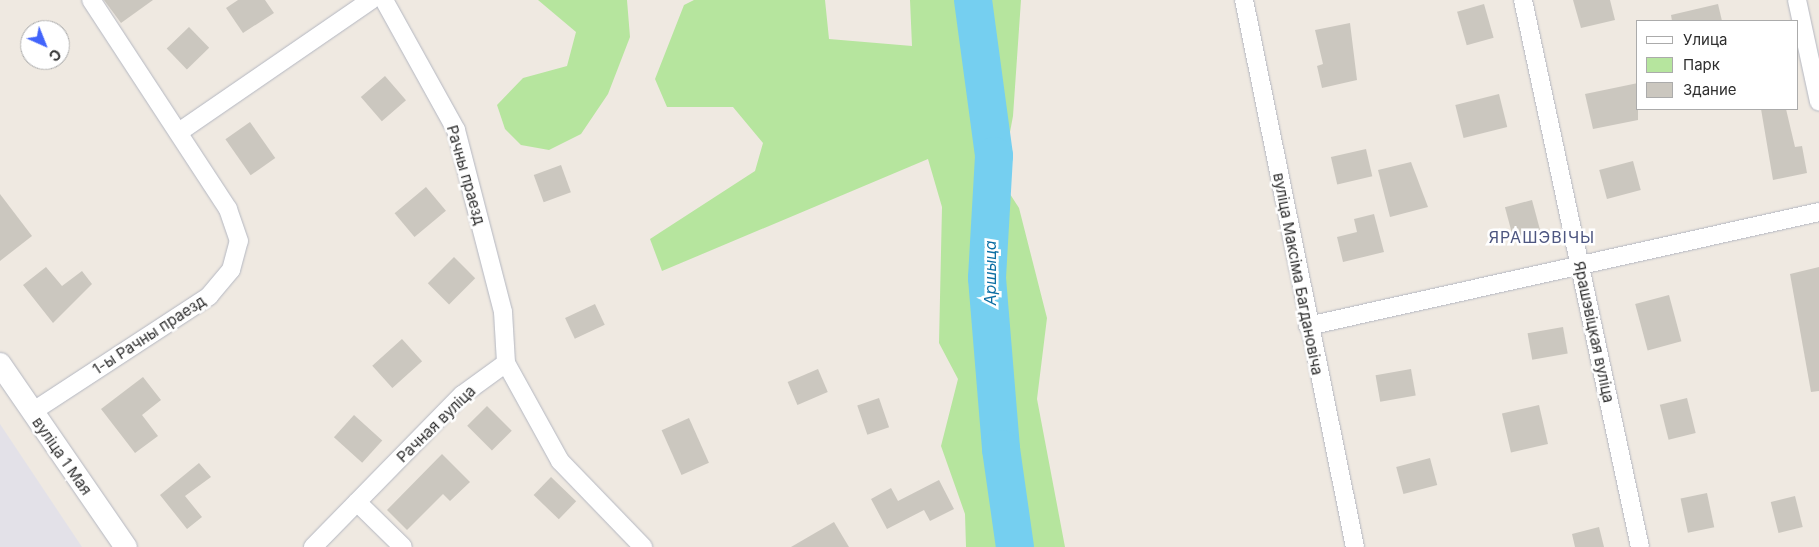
<!DOCTYPE html>
<meta charset="utf-8">
<style>
body{margin:0}
#map{position:relative;width:1819px;height:547px;overflow:hidden;background:#efe9e1;font-family:Inter,sans-serif}
div>[style]{position:absolute}
[style*='--x']{left:calc(var(--x)*1px);top:calc(var(--y)*1px);width:calc(var(--w)*1px);rotate:calc(var(--a)*1deg)}
.industrial>*{inset:0;background:#e3e1e8}
.green>*{inset:0;background:#b6e59e}
.river>*{height:38px;margin:-19px;padding:0 19px;transform-origin:19px;border-radius:19px;background:#75cff0}
.building>*{inset:0;background:#cbc7bf;transform-origin:0 0}
.roads{filter:drop-shadow(0 0 1px #b4b7c1) drop-shadow(0 0 1px #b4b7c1)}
.minor>*{height:18px;margin:-9px;padding:0 9px;transform-origin:9px;border-radius:9px;background:#fff}
.tertiary>*{height:22px;margin:-11px;padding:0 11px;transform-origin:11px;border-radius:11px;background:#fff}
span{translate:-50% -50%;white-space:nowrap;text-align:center;line-height:1.15;-webkit-text-stroke:5px #fff;paint-order:stroke}
.street-label{font-size:15px;color:#2e2e2e}
.neighbourhood-label{font-size:16px;color:#4d5680;letter-spacing:1px}
.water-label{font-size:16px;color:#0d6fa3;font-style:italic}
.legend{position:absolute;left:1636px;top:20px;width:162px;height:90px;box-sizing:border-box;background:#fff;border:1px solid #ababab;margin:0;padding:6px 9px;list-style:none;font-size:15px;color:#2e2e2e}
.legend li{display:flex;align-items:center;gap:10px;height:25px}
.legend b{width:25px;border:1px solid #ababab}
.north{position:absolute;left:20px;top:20px;width:50px;height:50px;box-sizing:border-box;background:#fff;border:1px solid #ababab;border-radius:50%;rotate:136deg;font-size:14px;font-weight:700;line-height:20px;text-align:center;color:#2e2e2e}
.north::after{content:'';display:block;margin:auto;width:18px;height:22px;background:#4264fb;clip-path:polygon(50% 0,100% 100%,50% 72%,0 100%)}
</style>
<div id="map">
<div class="industrial">
<div style="clip-path:polygon(0 424px,82px 547px,0 547px)"></div>
</div>
<div class="green">
<div style="clip-path:polygon(538px 0,627px 0,630px 37px,608px 94px,581px 134px,549px 150px,521px 145px,505px 129px,497px 105px,523px 78px,567px 66px,576px 32px)"></div>
<div style="clip-path:polygon(694px 0,825px 0,829px 39px,912px 46px,910px 0,1021px 0,1013px 116px,1001px 180px,1019px 208px,1047px 318px,1037px 399px,1065px 547px,966px 547px,965px 514px,941px 446px,958px 379px,939px 343px,942px 207px,928px 159px,662px 271px,650px 239px,755px 171px,763px 143px,733px 107px,667px 107px,655px 79px,684px 5px)"></div>
</div>
<div class="river">
<div style="--x:973;--y:0;--w:157;--a:82.3"></div>
<div style="--x:994;--y:156;--w:122;--a:93.3"></div>
<div style="--x:987;--y:278;--w:172;--a:85.3"></div>
<div style="--x:1001;--y:449;--w:99;--a:81.9"></div>
</div>
<div class="building">
<div style="clip-path:polygon(104px 0,153px 0,121px 23px)"></div>
<div style="clip-path:polygon(238px 0,265px 0,274px 13px,243px 33px,226px 8px)"></div>
<div style="clip-path:polygon(1573px 0,1610px 0,1615px 20px,1581px 28px)"></div>
<div style="left:1484px;top:4px;width:35px;height:28px;rotate:74deg"></div>
<div style="clip-path:polygon(1718px 4px,1722px 21px,1672px 21px,1671px 15px)"></div>
<div style="clip-path:polygon(1350px 23px,1357px 80px,1322px 88px,1317px 66px,1323px 64px,1315px 30px)"></div>
<div style="left:189px;top:27px;width:29px;height:31px;rotate:46deg"></div>
<div style="left:385px;top:76px;width:32px;height:32px;rotate:49deg"></div>
<div style="clip-path:polygon(1638px 83px,1638px 120px,1593px 129px,1585px 94px)"></div>
<div style="left:1499px;top:94px;width:34px;height:45px;rotate:76deg"></div>
<div style="clip-path:polygon(1761px 109px,1786px 109px,1795px 147px,1802px 146px,1807px 173px,1773px 180px)"></div>
<div style="left:250px;top:122px;width:44px;height:30px;rotate:55deg"></div>
<div style="left:1366px;top:149px;width:28px;height:36px;rotate:77deg"></div>
<div style="left:1633px;top:161px;width:30px;height:35px;rotate:75deg"></div>
<div style="clip-path:polygon(1411px 162px,1428px 207px,1390px 217px,1378px 170px)"></div>
<div style="left:561px;top:165px;width:29px;height:29px;rotate:70deg"></div>
<div style="left:426px;top:187px;width:31px;height:41px;rotate:50deg"></div>
<div style="clip-path:polygon(0 194px,32px 236px,0 261px)"></div>
<div style="left:1532px;top:200px;width:35px;height:28px;rotate:75deg"></div>
<div style="clip-path:polygon(1374px 214px,1384px 252px,1343px 262px,1337px 237px,1357px 232px,1354px 219px)"></div>
<div style="left:454px;top:257px;width:30px;height:37px;rotate:45deg"></div>
<div style="clip-path:polygon(46px 267px,62px 286px,82px 271px,92px 284px,53px 323px,23px 285px)"></div>
<div style="clip-path:polygon(1819px 267px,1819px 391px,1811px 392px,1790px 274px)"></div>
<div style="left:1669px;top:295px;width:48px;height:35px;rotate:75deg"></div>
<div style="left:595px;top:304px;width:23px;height:33px;rotate:65deg"></div>
<div style="left:1563px;top:327px;width:27px;height:36px;rotate:80deg"></div>
<div style="left:402px;top:339px;width:30px;height:40px;rotate:48deg"></div>
<div style="left:818px;top:369px;width:25px;height:33px;rotate:67deg"></div>
<div style="left:1411px;top:369px;width:27px;height:36px;rotate:80deg"></div>
<div style="clip-path:polygon(143px 377px,161px 400px,142px 415px,158px 436px,135px 453px,101px 409px)"></div>
<div style="left:879px;top:398px;width:31px;height:23px;rotate:71deg"></div>
<div style="left:1687px;top:398px;width:36px;height:28px;rotate:76deg"></div>
<div style="left:1539px;top:405px;width:40px;height:38px;rotate:77deg"></div>
<div style="left:487px;top:406px;width:35px;height:28px;rotate:45deg"></div>
<div style="left:354px;top:415px;width:38px;height:30px;rotate:42deg"></div>
<div style="left:689px;top:418px;width:49px;height:30px;rotate:66deg"></div>
<div style="clip-path:polygon(442px 454px,470px 482px,450px 501px,443px 494px,407px 530px,387px 510px)"></div>
<div style="left:1430px;top:458px;width:28px;height:35px;rotate:75deg"></div>
<div style="clip-path:polygon(199px 463px,211px 477px,185px 496px,202px 517px,187px 529px,160px 495px)"></div>
<div style="left:551px;top:477px;width:35px;height:25px;rotate:44deg"></div>
<div style="clip-path:polygon(939px 480px,954px 509px,930px 521px,924px 510px,887px 529px,871px 499px,891px 488px,898px 501px)"></div>
<div style="left:1707px;top:493px;width:35px;height:27px;rotate:78deg"></div>
<div style="left:1795px;top:496px;width:32px;height:25px;rotate:76deg"></div>
<div style="clip-path:polygon(834px 522px,849px 547px,791px 547px)"></div>
<div style="clip-path:polygon(1599px 527px,1604px 547px,1575px 547px,1572px 534px)"></div>
</div>
<div class="roads">
<div class="minor">
<div style="--x:384;--y:0;--w:149;--a:61"></div>
<div style="--x:456;--y:130;--w:188;--a:75.5"></div>
<div style="--x:503;--y:312;--w:51;--a:86.6"></div>
<div style="--x:1244;--y:0;--w:558;--a:78.53"></div>
<div style="--x:1523;--y:0;--w:559;--a:77.93"></div>
<div style="--x:1797;--y:0;--w:104;--a:77.8"></div>
<div style="--x:179;--y:132;--w:233;--a:-34.5"></div>
<div style="--x:1308;--y:326;--w:524;--a:-12.58"></div>
<div style="--x:32;--y:412;--w:212;--a:-33.2"></div>
<div style="--x:209;--y:296;--w:34;--a:-50"></div>
<div style="--x:231;--y:270;--w:30;--a:-75"></div>
<div style="--x:239;--y:241;--w:34;--a:-109"></div>
<div style="--x:228;--y:209;--w:250;--a:-123.2"></div>
<div style="--x:357;--y:502;--w:64;--a:44.4"></div>
<div style="--x:313;--y:547;--w:213;--a:-45.6"></div>
<div style="--x:462;--y:395;--w:54;--a:-36"></div>
<div style="--x:506;--y:363;--w:112;--a:61.1"></div>
<div style="--x:560;--y:461;--w:120;--a:46"></div>
</div>
<div class="tertiary">
<div style="--x:0;--y:364;--w:222;--a:55.5"></div>
</div>
</div>
<div class="street-label">
<span style="left:466px;top:175px;rotate:74deg">Рачны праезд</span>
<span style="left:1298px;top:274px;rotate:79deg">вуліца Максіма Багдановіча</span>
<span style="left:1594px;top:332px;rotate:78deg">Ярашэвіцкая вуліца</span>
<span style="left:149px;top:335px;rotate:-33deg">1-ы Рачны праезд</span>
<span style="left:436px;top:424px;rotate:-44deg">Рачная вуліца</span>
<span style="left:62px;top:456px;rotate:55deg">вуліца 1 Мая</span>
</div>
<div class="neighbourhood-label">
<span style="left:1542px;top:237px">ЯРАШЭВІЧЫ</span>
</div>
<div class="water-label">
<span style="left:990px;top:273px;rotate:-90deg">Аршыца</span>
</div>
<ul class="legend">
<li><b style="height:6px;background:#fff"></b>Улица</li>
<li><b style="height:14px;background:#b6e59e"></b>Парк</li>
<li><b style="height:14px;background:#cbc7bf"></b>Здание</li>
</ul>
<div class="north">С</div>
</div>
